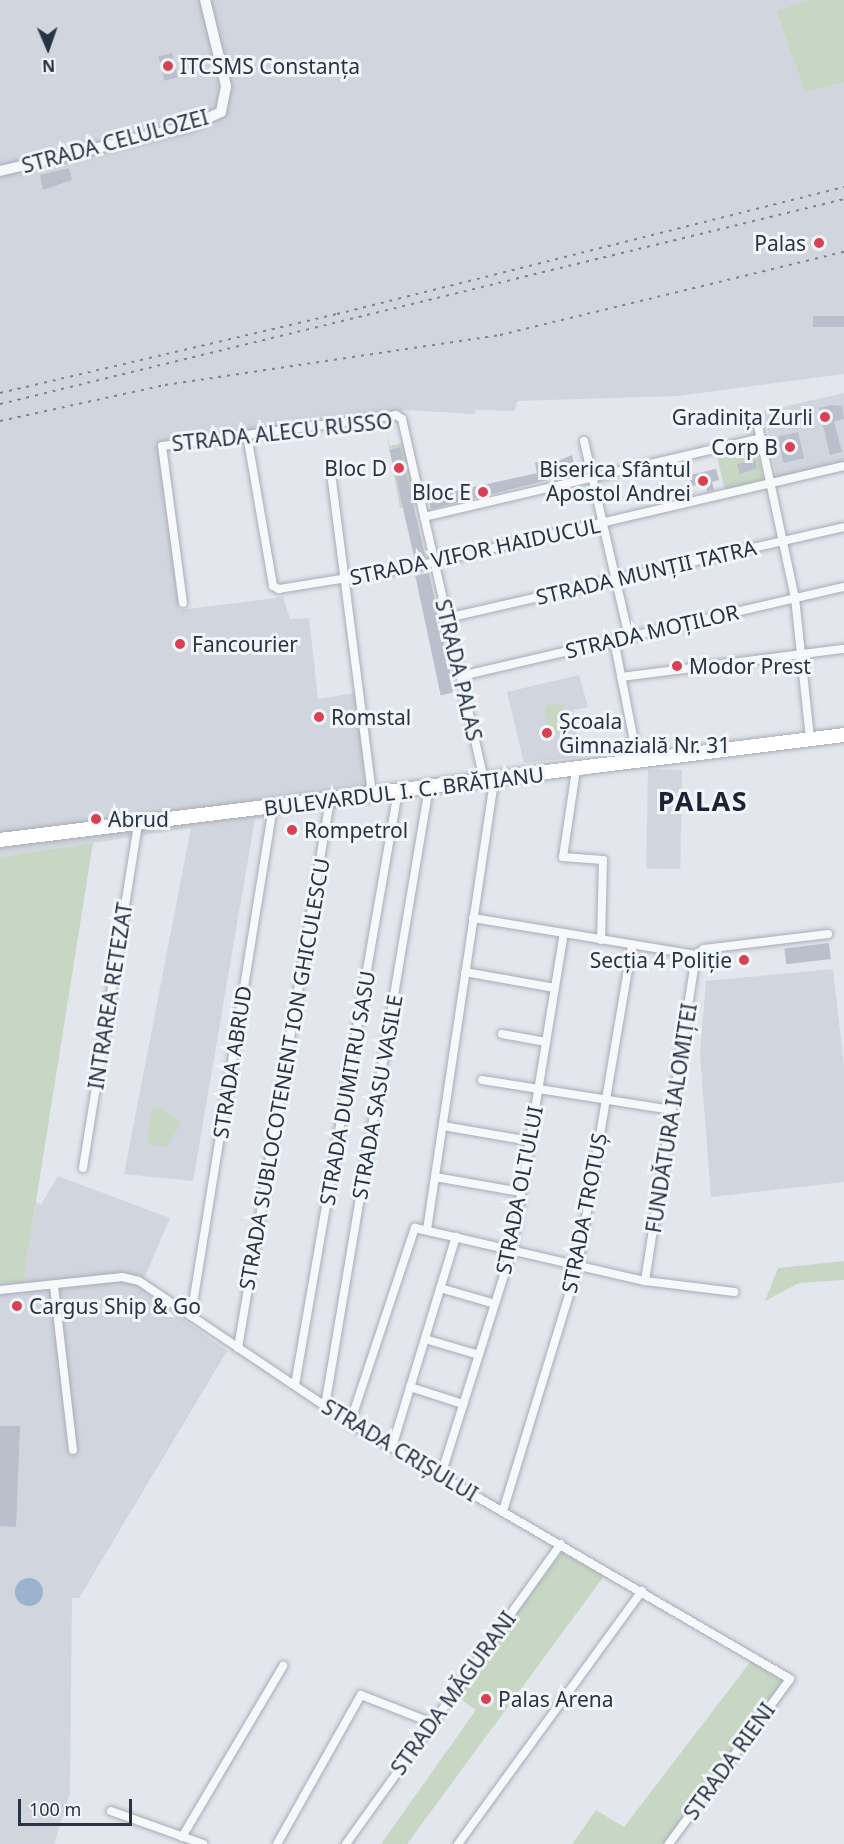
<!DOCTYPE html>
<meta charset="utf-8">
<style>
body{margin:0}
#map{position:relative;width:844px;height:1844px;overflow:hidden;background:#e3e6ec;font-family:"Noto Sans",sans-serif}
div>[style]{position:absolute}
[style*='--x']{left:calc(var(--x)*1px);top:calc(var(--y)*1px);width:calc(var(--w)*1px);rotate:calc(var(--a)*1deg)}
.built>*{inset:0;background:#d1d5de;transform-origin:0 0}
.green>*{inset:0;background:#c8d7c4;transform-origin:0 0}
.water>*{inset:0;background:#9cb3cf}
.round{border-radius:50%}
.building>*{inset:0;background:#babfcb;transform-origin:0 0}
.roads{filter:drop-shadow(0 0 2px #a7adb7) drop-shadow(0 0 2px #a7adb7)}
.minor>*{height:8px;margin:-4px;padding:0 4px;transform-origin:4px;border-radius:4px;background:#f6f8fa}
.tertiary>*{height:10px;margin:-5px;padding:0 5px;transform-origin:5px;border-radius:5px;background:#f6f8fa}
.primary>*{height:14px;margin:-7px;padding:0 7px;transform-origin:7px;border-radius:7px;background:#fff}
.rail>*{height:2px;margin-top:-1px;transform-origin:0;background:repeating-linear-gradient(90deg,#7b8597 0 3px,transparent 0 9px)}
.dots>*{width:16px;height:16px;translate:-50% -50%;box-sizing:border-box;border:3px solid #f3f6f9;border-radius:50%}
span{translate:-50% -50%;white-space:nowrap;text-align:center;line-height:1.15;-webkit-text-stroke:6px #f3f6f9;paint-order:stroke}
.poi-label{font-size:21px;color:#293346}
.left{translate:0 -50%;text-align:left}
.right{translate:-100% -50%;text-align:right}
.street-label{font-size:21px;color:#293346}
.district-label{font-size:27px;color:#1b2437;font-weight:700;letter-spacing:1.5px}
.north{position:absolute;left:18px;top:18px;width:60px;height:60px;-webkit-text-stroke:4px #f3f6f9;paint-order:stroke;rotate:178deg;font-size:16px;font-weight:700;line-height:24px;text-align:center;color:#293346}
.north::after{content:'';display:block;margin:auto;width:21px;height:27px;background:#293346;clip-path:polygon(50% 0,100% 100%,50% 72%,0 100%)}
.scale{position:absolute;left:18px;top:1799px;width:114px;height:27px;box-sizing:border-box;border:3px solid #293346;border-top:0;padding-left:8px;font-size:18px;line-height:21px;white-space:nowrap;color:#293346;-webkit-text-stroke:4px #f3f6f9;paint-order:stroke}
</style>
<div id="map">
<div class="built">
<div style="clip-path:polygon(0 0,808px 0,776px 11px,805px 92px,844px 83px,844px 374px,677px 396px,517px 401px,515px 411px,476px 410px,475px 414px,405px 410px,159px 443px,179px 610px,283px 597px,290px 619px,309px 618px,318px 699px,355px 693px,369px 805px,255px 819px,193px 1181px,124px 1174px,191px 828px,0 857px)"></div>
<div style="clip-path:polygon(844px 393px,844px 462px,777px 478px,764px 411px)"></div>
<div style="clip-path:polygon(579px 675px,588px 707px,573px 710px,580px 757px,524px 763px,507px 692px)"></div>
<div style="left:682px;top:770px;width:99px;height:34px;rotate:91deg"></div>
<div style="clip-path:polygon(833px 969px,844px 1066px,844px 1182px,711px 1197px,700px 1055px,706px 981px)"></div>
<div style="clip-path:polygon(58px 1176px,170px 1218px,140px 1288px,227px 1351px,79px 1598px,72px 1598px,70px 1793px,54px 1844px,0 1844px,0 1282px,23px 1283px,36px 1202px,41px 1205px)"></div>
</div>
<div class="green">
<div style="clip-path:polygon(808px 0,844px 0,844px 83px,805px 92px,776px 11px)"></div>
<div style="clip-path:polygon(evenodd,387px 436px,390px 446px,403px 443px,417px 504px,400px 508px,387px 436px,400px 447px,413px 503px,402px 506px,389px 449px,400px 447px)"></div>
<div style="left:756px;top:447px;width:35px;height:40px;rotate:77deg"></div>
<div style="left:563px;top:704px;width:28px;height:18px;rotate:86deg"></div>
<div style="clip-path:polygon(93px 843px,23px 1283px,0 1282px,0 857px)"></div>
<div style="clip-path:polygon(160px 1107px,181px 1123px,166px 1148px,148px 1143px,147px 1138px,153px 1108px)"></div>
<div style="clip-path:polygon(844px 1261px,844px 1280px,799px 1283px,765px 1301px,778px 1268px)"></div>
<div style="clip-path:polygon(562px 1552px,604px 1576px,407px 1844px,381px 1844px,476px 1710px,455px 1695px)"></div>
<div style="clip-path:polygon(751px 1661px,791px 1686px,675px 1844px,572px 1844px,596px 1810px,624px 1827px)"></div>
</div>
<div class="water">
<div class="round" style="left:15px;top:1578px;width:28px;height:28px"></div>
</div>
<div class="building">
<div style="left:172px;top:53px;width:25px;height:14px;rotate:76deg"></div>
<div style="clip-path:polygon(69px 168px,72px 180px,43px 190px,40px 175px)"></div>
<div style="left:844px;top:316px;width:11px;height:31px;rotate:90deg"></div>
<div style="clip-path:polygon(831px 405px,842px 406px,844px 419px,834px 421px,842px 452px,830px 455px,819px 408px)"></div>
<div style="left:798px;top:432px;width:27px;height:21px;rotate:77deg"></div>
<div style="left:400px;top:447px;width:114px;height:11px;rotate:77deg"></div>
<div style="clip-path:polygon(572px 455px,576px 473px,431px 509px,428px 497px,537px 473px,535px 463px,545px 460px,546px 466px)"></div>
<div style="clip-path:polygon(755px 460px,757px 468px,740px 474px,737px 464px)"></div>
<div style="clip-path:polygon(716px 469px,719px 480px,712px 482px,714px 490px,707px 491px,706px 483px,692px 486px,689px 475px)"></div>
<div style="left:429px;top:573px;width:122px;height:14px;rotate:78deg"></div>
<div style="left:829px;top:943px;width:16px;height:45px;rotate:83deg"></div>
<div style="clip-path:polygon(0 1426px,20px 1426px,16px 1527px,0 1526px)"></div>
</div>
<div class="roads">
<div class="minor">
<div style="--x:757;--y:421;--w:181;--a:77.9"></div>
<div style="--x:795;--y:598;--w:142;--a:83.9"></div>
<div style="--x:247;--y:435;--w:153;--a:80.2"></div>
<div style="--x:273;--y:586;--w:7;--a:27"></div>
<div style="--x:279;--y:589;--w:132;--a:-9.2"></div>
<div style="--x:409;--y:568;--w:447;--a:-13.2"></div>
<div style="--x:584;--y:441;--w:201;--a:77.1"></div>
<div style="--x:332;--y:481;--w:317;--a:82.7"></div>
<div style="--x:424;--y:517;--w:346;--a:-13.2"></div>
<div style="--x:183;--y:603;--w:158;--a:-97.6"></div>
<div style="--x:162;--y:446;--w:236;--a:-7.5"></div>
<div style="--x:396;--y:415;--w:7;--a:34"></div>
<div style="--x:402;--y:419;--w:371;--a:77.2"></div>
<div style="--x:447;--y:618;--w:407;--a:-12.9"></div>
<div style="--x:614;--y:640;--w:123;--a:78.8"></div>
<div style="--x:461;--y:676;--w:393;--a:-13.1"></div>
<div style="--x:621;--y:677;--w:225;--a:-7.2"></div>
<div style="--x:576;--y:770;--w:88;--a:98.5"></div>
<div style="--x:563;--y:857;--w:40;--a:4.3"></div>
<div style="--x:603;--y:860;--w:80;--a:91.4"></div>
<div style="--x:473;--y:918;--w:226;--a:9.4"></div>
<div style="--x:696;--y:955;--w:10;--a:-37"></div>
<div style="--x:704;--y:949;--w:125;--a:-6.9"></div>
<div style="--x:465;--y:972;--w:91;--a:10.1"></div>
<div style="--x:502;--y:1034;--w:45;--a:10.3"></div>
<div style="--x:482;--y:1080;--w:192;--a:9"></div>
<div style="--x:443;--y:1126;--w:88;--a:9.8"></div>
<div style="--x:83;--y:1168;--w:348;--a:-80.9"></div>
<div style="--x:435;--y:1177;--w:87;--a:9.9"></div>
<div style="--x:427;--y:1230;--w:455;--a:-81.5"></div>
<div style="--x:645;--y:1281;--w:330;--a:-81.1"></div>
<div style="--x:54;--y:1286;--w:165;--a:83.4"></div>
<div style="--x:440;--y:1288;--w:57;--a:16.2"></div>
<div style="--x:0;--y:1290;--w:123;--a:-6.1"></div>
<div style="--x:122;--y:1277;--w:17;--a:13"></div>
<div style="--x:139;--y:1281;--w:254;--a:33.9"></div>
<div style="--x:350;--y:1423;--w:509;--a:30.19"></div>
<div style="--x:790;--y:1679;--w:205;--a:126.3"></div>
<div style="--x:191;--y:1316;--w:516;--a:-80.85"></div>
<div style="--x:425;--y:1339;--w:56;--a:16.5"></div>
<div style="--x:238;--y:1348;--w:556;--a:-80.47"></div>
<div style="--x:295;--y:1385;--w:603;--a:-80.16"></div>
<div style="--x:410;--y:1387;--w:56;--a:17.8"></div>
<div style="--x:325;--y:1406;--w:628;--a:-80.46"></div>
<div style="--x:350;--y:1423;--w:206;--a:-71.6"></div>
<div style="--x:415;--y:1228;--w:236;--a:13"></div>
<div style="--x:645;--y:1281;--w:90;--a:7"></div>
<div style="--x:392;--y:1447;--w:220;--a:-73.1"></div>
<div style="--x:441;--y:1475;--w:236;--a:-72.5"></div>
<div style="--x:512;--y:1250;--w:321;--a:-80.7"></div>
<div style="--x:503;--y:1511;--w:257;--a:-73"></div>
<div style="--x:578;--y:1265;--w:325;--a:-80.4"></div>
<div style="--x:111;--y:1811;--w:98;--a:19.7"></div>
<div style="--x:182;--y:1837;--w:199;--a:-59.4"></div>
<div style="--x:277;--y:1844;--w:171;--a:-60.6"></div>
<div style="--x:361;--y:1695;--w:74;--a:21.4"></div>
<div style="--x:346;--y:1844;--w:369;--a:-54.4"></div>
<div style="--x:458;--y:1844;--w:313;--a:-54"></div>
</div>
<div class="tertiary">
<div style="--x:0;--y:171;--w:196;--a:-13.3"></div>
<div style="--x:191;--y:126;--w:33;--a:-25"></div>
<div style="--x:221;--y:112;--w:26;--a:-79"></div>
<div style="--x:226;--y:86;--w:89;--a:-103.7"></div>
</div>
<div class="primary">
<div style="--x:0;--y:840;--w:851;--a:-7.09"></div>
</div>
</div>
<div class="rail">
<div style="--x:0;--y:393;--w:346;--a:-13.2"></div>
<div style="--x:337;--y:314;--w:523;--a:-14.06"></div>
<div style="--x:0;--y:404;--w:869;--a:-13.65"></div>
<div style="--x:0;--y:421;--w:169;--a:-12.3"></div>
<div style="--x:165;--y:385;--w:339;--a:-8.5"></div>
<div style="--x:500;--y:335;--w:354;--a:-13.6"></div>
</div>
<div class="dots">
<div style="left:168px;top:66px;background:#d94053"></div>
<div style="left:819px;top:243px;background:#d94053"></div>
<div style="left:825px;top:417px;background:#d94053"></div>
<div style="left:790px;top:447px;background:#d94053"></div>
<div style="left:399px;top:468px;background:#d94053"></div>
<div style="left:703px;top:481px;background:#d94053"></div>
<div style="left:483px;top:492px;background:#d94053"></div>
<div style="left:180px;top:644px;background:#d94053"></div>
<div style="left:677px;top:666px;background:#d94053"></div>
<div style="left:319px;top:717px;background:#d94053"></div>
<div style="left:547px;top:733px;background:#d94053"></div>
<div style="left:96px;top:819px;background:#d94053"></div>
<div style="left:292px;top:830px;background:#d94053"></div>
<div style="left:744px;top:960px;background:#d94053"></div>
<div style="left:17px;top:1306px;background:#d94053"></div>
<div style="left:486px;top:1699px;background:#d94053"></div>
</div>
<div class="poi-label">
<span class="left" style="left:180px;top:66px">ITCSMS Constanța</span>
<span class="right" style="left:806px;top:243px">Palas</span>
<span class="right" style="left:813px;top:417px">Gradinița Zurli</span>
<span class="right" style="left:778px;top:447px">Corp B</span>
<span class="right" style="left:387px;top:468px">Bloc D</span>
<span class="right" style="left:691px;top:481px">Biserica Sfântul<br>Apostol Andrei</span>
<span class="right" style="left:471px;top:492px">Bloc E</span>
<span class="left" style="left:192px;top:644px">Fancourier</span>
<span class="left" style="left:689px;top:666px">Modor Prest</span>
<span class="left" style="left:331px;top:717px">Romstal</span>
<span class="left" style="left:559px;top:733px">Școala<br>Gimnazială Nr. 31</span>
<span class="left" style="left:108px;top:819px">Abrud</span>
<span class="left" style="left:304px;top:830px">Rompetrol</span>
<span class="right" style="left:732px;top:960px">Secția 4 Poliție</span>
<span class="left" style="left:29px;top:1306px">Cargus Ship &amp; Go</span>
<span class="left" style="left:498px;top:1699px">Palas Arena</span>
</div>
<div class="street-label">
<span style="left:115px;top:141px;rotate:-15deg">STRADA CELULOZEI</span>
<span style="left:282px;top:432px;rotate:-6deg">STRADA ALECU RUSSO</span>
<span style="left:475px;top:551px;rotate:-12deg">STRADA VIFOR HAIDUCUL</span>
<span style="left:646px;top:572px;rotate:-13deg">STRADA MUNȚII TATRA</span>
<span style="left:652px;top:631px;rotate:-13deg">STRADA MOȚILOR</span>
<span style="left:459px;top:670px;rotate:77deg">STRADA PALAS</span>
<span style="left:404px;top:791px;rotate:-7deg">BULEVARDUL I. C. BRĂTIANU</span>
<span style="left:110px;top:996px;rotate:-81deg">INTRAREA RETEZAT</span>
<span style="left:232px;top:1062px;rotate:-81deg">STRADA ABRUD</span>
<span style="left:284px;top:1074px;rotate:-80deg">STRADA SUBLOCOTENENT ION GHICULESCU</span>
<span style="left:347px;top:1088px;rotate:-80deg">STRADA DUMITRU SASU</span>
<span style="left:377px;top:1097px;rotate:-80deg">STRADA SASU VASILE</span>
<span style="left:671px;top:1118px;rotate:-81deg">FUNDĂTURA IALOMIȚEI</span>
<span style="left:519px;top:1190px;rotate:-79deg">STRADA OLTULUI</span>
<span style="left:584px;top:1213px;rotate:-79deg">STRADA TROTUȘ</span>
<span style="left:400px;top:1450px;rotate:31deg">STRADA CRIȘULUI</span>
<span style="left:453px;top:1693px;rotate:-54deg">STRADA MĂGURANI</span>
<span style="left:729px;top:1761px;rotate:-54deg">STRADA RIENI</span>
</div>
<div class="district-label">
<span style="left:703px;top:801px">PALAS</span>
</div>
<div class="north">N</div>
<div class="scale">100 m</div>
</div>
